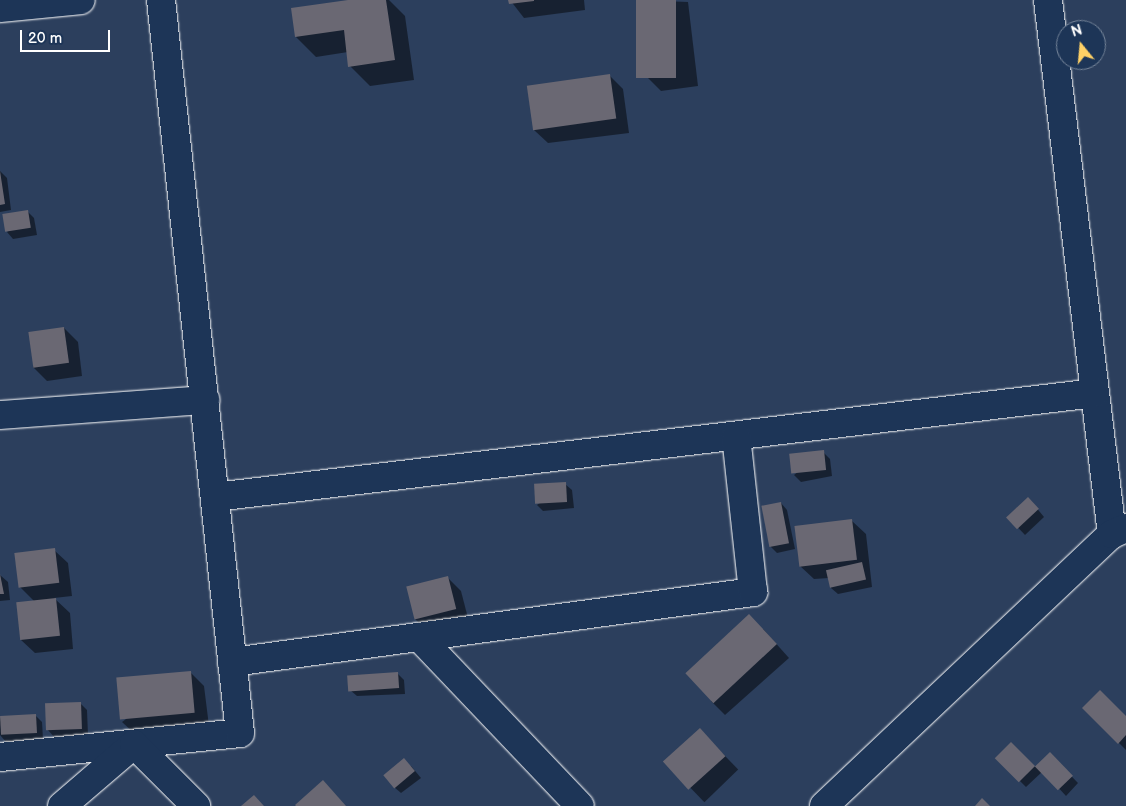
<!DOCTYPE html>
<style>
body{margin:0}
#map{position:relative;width:1126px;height:806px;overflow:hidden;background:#2c3f5d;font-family:"Balsamiq Sans",sans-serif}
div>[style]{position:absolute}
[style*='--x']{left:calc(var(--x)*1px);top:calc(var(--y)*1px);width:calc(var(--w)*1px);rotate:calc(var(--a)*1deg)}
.shadow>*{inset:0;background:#0007;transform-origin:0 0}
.building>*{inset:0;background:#6a6873;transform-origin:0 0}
.roads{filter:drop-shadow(0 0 1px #fff) drop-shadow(0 0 1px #fff)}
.street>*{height:28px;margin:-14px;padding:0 14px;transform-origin:14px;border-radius:14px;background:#1d3557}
.secondary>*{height:28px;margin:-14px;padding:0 14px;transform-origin:14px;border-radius:14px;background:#1d3557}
span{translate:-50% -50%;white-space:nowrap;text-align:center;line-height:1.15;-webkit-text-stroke:4px #1d3557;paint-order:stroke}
.north{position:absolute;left:1056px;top:20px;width:50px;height:50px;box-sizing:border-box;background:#1d3557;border:1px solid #77869a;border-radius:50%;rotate:343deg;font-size:14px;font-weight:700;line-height:20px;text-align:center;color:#fff}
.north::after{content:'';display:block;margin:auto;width:18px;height:22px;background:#ffd166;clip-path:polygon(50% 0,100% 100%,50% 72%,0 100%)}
.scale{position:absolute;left:20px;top:30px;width:90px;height:22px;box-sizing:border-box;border:2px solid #fff;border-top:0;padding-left:6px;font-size:15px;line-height:18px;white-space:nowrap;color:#fff;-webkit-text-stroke:4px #1d3557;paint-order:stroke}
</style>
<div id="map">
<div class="shadow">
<div style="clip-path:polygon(357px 0,389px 0,405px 16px,414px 80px,370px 86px,350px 66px,348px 52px,316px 57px,296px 37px)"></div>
<div style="clip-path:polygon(510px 0,584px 0,585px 10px,524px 18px)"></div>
<div style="clip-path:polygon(637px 0,688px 2px,698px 86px,661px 91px,647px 77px)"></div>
<div style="clip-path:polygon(609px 75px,623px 89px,629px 133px,548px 143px,534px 130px)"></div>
<div style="clip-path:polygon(0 171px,7px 178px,11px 210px,0 212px)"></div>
<div style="clip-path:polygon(27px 211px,34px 218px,37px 235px,13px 239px,7px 232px)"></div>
<div style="clip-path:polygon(64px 328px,78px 342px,82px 376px,47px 381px,33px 367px)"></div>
<div style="clip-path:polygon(823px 452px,830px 459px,832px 476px,801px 482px,794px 475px)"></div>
<div style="clip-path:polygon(565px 484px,572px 490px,574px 508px,543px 511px,537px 505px)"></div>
<div style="clip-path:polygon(781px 503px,787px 510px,795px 549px,777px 553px,770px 546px)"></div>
<div style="clip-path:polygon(1035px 506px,1044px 517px,1025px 535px,1008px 517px)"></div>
<div style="clip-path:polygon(852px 521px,866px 534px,872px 587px,838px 594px,831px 588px,829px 578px,814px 579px,800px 566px)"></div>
<div style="clip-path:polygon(54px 550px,68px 563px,72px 596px,54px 598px,70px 613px,73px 649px,35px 653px,21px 640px,35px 602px,19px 586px)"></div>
<div style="clip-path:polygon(0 575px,8px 582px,10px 600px,0 601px)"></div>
<div style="clip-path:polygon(448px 578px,461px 591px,469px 622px,428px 632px,414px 618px)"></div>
<div style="clip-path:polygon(763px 629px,789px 658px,725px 715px,711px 701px)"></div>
<div style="clip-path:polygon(190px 672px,204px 686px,209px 726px,136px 735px,122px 722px)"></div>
<div style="clip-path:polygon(398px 674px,404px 680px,405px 694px,357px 696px,350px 690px)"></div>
<div style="clip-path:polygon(80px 703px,87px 710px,88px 735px,54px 737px,48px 730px)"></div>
<div style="clip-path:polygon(1084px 708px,1126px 718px,1126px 750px)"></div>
<div style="clip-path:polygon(35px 715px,42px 722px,43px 739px,6px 742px,0 735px,0 718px)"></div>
<div style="left:700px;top:730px;width:55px;height:47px;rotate:46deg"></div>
<div style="clip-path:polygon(1011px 743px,1035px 767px,1050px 754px,1078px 783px,1066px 796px,1043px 771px,1026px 787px,997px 758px)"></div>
<div style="clip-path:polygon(411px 766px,421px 778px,401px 793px,394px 787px)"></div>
</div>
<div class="building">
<div style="clip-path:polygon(348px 0,386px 0,395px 60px,348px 67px,344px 30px,295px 37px,291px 8px)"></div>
<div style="clip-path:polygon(508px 0,534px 0,534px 1px,509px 4px)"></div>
<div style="left:636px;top:0;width:40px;height:78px"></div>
<div style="left:610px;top:74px;width:45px;height:84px;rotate:82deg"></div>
<div style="clip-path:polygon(0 171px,5px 204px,0 205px)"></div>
<div style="left:28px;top:210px;width:18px;height:26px;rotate:81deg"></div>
<div style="left:64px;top:327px;width:36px;height:36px;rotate:82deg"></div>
<div style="left:824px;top:450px;width:20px;height:35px;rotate:84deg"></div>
<div style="left:566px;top:482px;width:20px;height:32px;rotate:87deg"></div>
<div style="left:1028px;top:497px;width:16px;height:30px;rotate:47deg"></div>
<div style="left:781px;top:502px;width:42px;height:20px;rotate:79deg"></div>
<div style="left:852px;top:519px;width:41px;height:58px;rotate:83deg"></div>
<div style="left:55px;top:548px;width:35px;height:41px;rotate:83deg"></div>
<div style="left:862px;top:562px;width:18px;height:37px;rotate:77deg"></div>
<div style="clip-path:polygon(0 574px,4px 594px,0 594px)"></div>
<div style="left:448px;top:576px;width:34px;height:43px;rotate:76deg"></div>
<div style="left:56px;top:598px;width:38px;height:40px;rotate:84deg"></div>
<div style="left:749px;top:614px;width:41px;height:87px;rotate:47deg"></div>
<div style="left:191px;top:671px;width:42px;height:75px;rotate:85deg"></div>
<div style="left:398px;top:672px;width:16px;height:51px;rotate:86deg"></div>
<div style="clip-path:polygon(1100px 690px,1126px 716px,1126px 735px,1118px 744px,1082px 708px)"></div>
<div style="left:81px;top:702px;width:27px;height:36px;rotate:88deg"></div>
<div style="left:36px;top:714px;width:19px;height:36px;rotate:87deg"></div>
<div style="left:700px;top:728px;width:38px;height:50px;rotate:48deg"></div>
<div style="left:1011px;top:742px;width:34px;height:23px;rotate:45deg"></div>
<div style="left:1050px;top:752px;width:33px;height:21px;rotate:46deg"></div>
<div style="left:404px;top:758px;width:17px;height:27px;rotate:50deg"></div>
<div style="clip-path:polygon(323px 780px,346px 806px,296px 806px,295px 805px)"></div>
<div style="clip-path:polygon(254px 795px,264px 806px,241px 806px)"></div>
<div style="clip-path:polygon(982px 798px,990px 806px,975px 806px)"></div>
</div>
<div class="roads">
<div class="street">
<div style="--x:1048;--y:0;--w:538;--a:83.17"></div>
<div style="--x:0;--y:8;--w:81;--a:-5.6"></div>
<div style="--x:0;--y:415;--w:206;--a:-4.2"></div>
<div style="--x:215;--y:497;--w:886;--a:-6.74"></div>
<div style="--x:419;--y:637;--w:233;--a:46.4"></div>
<div style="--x:232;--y:662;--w:526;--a:-7.65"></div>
<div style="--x:753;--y:592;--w:157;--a:-96.2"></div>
<div style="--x:0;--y:757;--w:241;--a:-5.7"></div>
<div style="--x:240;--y:733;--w:737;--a:-96.15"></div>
<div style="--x:62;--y:806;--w:95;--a:-40.7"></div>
<div style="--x:134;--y:744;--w:88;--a:45"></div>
</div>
<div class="secondary">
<div style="--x:824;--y:806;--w:396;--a:-43.4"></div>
<div style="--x:1112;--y:534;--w:15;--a:-23"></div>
</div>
</div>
<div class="north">N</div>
<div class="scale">20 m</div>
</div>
